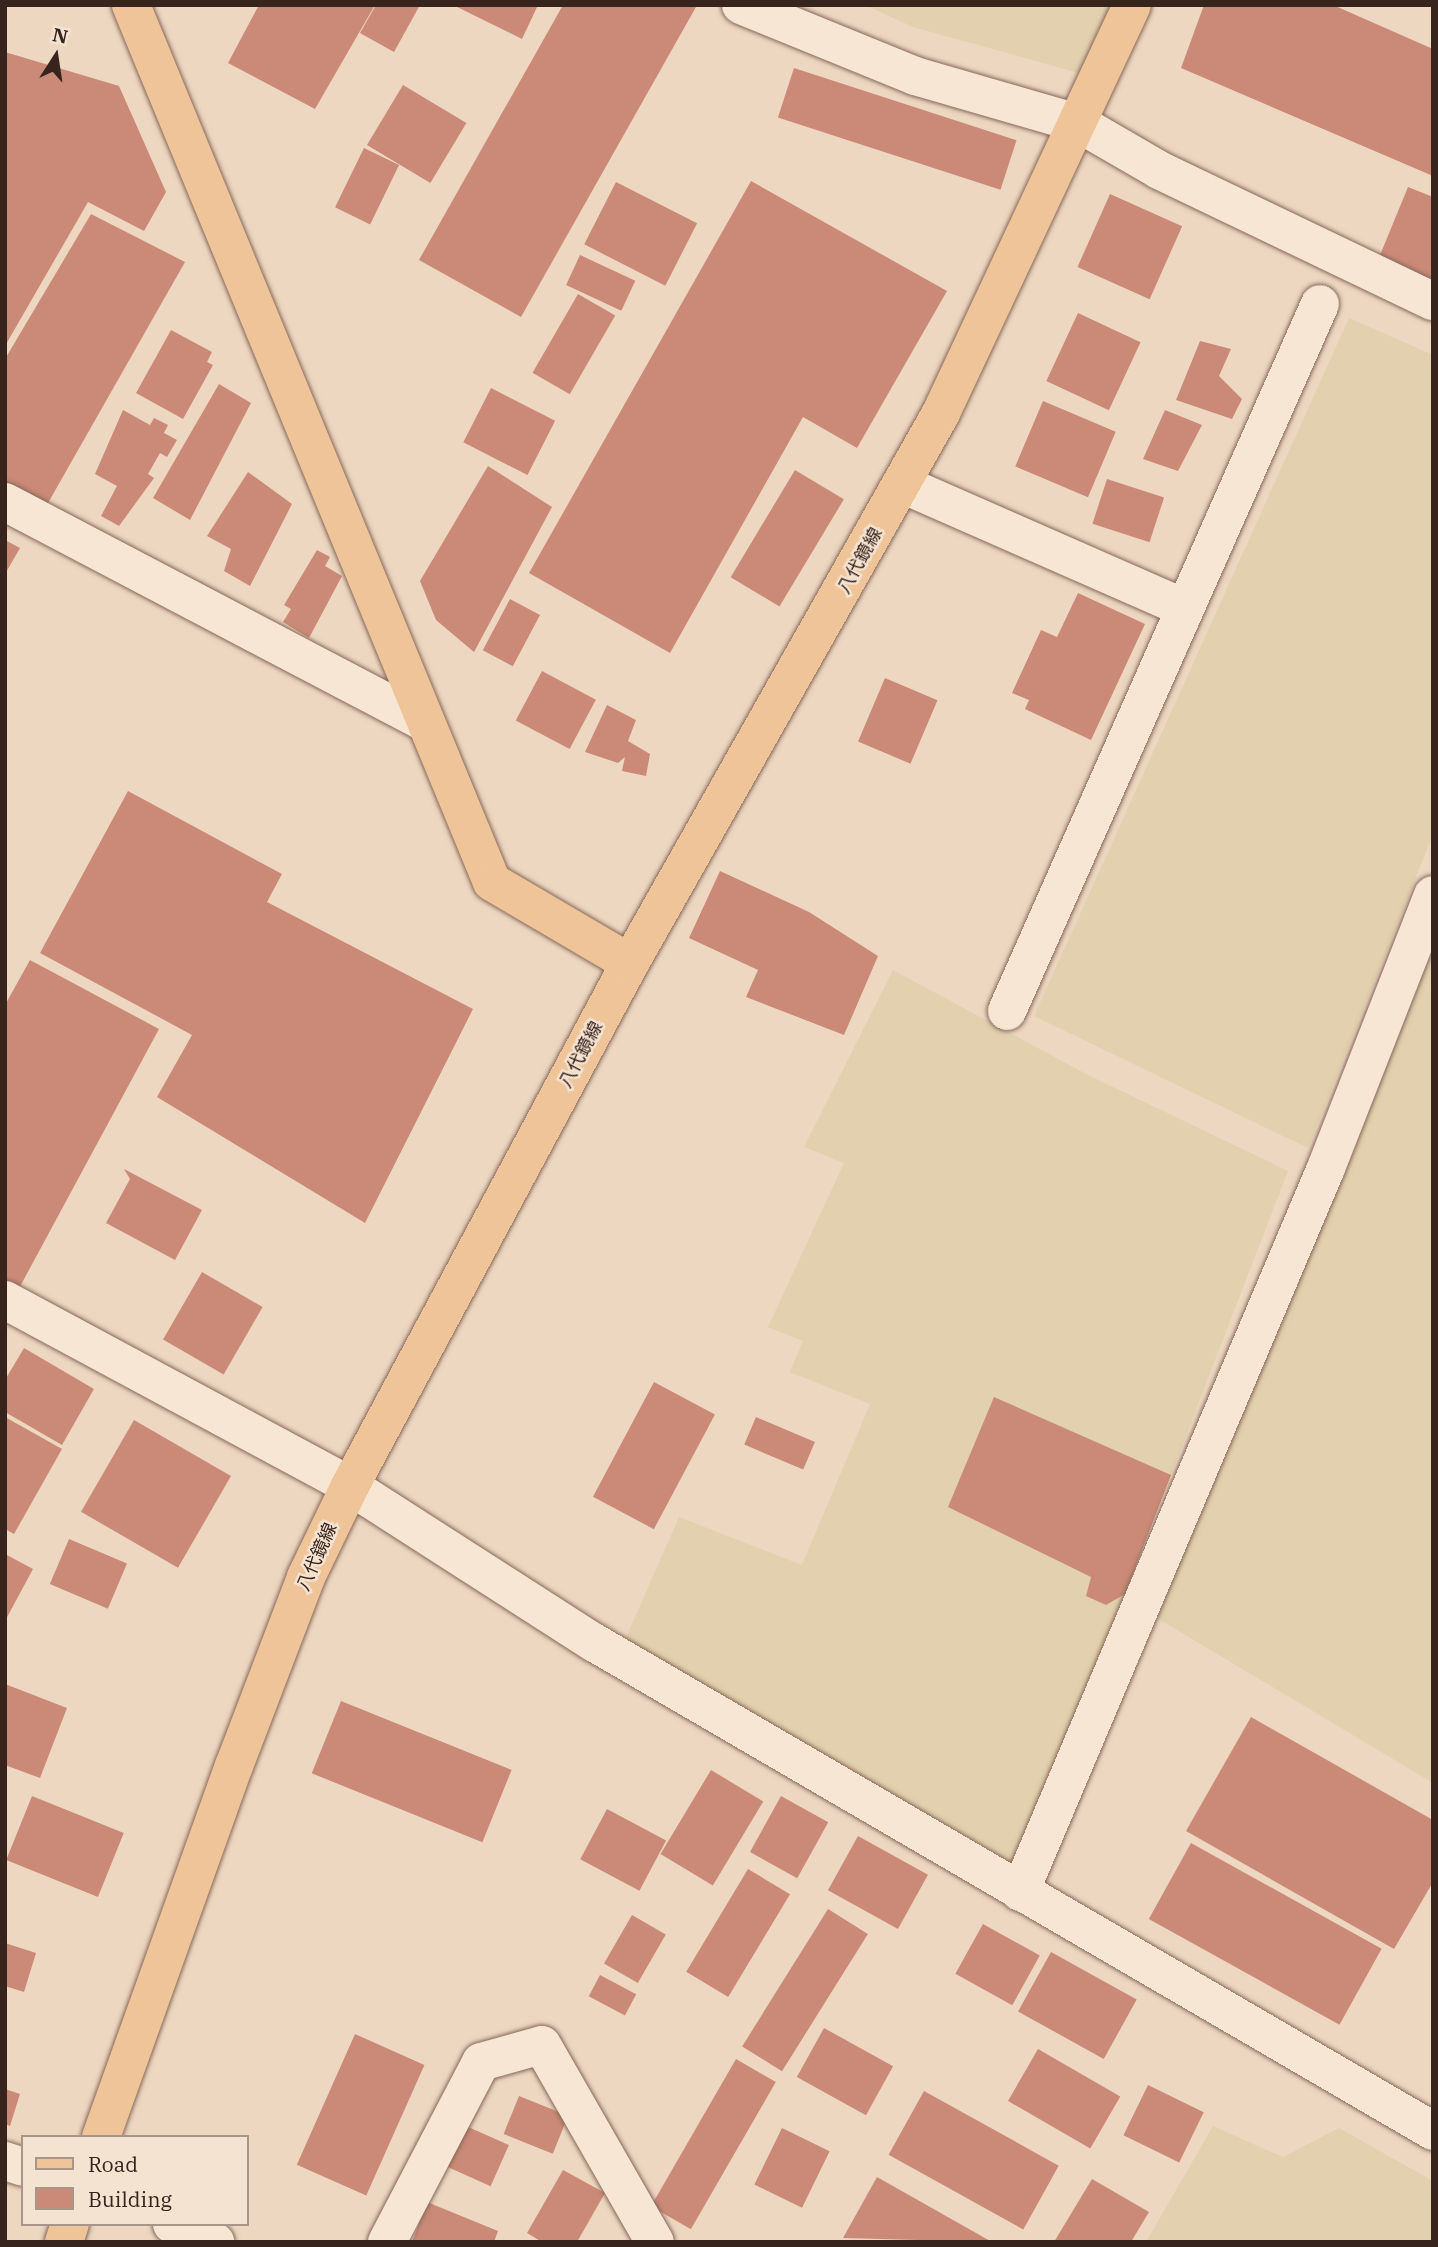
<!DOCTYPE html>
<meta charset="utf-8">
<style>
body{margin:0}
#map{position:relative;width:1438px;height:2247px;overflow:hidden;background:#edd7c1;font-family:"IBM Plex Serif","Noto Sans JP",serif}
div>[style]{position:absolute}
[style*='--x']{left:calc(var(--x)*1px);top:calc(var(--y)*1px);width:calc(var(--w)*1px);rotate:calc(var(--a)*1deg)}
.farmland>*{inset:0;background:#e2d0ae}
.building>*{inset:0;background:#cb8a77;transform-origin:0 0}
.roads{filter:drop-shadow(0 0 2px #866859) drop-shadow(0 0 2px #866859)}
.minor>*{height:38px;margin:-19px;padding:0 19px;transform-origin:19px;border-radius:19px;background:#f8e6d4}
.major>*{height:38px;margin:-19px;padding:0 19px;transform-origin:19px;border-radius:19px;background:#f0c499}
span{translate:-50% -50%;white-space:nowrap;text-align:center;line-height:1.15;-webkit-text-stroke:5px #f4e3d0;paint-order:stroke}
.street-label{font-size:18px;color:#36241d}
.frame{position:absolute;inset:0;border:7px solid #36241d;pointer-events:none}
.legend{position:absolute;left:21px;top:2135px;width:228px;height:91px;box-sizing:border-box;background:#f4e3d0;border:2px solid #a89788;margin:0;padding:9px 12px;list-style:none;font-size:21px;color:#36241d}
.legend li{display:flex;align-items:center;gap:14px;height:35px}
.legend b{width:35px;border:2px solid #a89788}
.north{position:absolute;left:21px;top:21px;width:70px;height:70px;-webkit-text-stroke:5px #f4e3d0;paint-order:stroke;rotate:12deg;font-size:19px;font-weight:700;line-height:28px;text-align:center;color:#36241d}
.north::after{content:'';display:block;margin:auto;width:24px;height:32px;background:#36241d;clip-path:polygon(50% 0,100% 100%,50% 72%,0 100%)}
</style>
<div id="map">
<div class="farmland">
<div style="clip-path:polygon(865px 5px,1113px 5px,1079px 73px,913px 27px)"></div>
<div style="clip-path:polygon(1349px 318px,1433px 355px,1433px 834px,1308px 1148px,1034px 1016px)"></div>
<div style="clip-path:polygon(1433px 932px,1433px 1783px,1152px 1615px)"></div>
<div style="clip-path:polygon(893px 970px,1088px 1075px,1288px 1171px,1015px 1879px,621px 1649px,679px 1517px,802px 1565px,870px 1404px,790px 1372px,803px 1341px,768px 1327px,844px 1163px,804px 1147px)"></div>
<div style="clip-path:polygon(1213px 2126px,1283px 2157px,1339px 2128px,1433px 2181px,1433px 2242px,1146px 2242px)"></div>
</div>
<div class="building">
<div style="clip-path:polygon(259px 5px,375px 5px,315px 109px,228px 63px)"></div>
<div style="clip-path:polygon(376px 5px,420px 5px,394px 52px,360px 33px)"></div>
<div style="clip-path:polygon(453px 5px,538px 5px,522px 39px)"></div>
<div style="clip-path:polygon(563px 5px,696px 7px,521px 317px,419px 260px)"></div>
<div style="clip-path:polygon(1204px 5px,1333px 5px,1433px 49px,1433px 176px,1181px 68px)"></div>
<div style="clip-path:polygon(5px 52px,119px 86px,166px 192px,144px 231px,88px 202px,5px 346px)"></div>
<div style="left:794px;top:68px;width:234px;height:52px;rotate:18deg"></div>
<div style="left:403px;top:85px;width:74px;height:70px;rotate:31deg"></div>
<div style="left:364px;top:148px;width:39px;height:66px;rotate:26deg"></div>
<div style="clip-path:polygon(751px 181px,947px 291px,857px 448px,803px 417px,670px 653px,529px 573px)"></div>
<div style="left:616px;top:182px;width:91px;height:70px;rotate:27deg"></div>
<div style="clip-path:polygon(1408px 187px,1433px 197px,1433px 282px,1378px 260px)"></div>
<div style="left:1110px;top:194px;width:79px;height:80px;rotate:24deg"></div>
<div style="clip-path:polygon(91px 214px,185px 262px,44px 510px,5px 489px,5px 359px)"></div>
<div style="left:580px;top:255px;width:61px;height:33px;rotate:25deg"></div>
<div style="left:578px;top:294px;width:43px;height:91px;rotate:30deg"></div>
<div style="left:1078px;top:313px;width:69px;height:75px;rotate:25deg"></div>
<div style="clip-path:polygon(171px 330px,212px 352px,207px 362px,213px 365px,183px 419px,136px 393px)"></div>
<div style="clip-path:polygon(1200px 341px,1231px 349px,1219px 376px,1242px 399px,1232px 419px,1176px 400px)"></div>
<div style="clip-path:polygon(219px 384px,251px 403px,190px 520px,153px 498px)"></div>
<div style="left:491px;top:388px;width:72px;height:61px;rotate:27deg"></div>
<div style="left:1043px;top:401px;width:79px;height:71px;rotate:23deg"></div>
<div style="clip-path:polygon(123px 410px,150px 425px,154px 418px,168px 425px,164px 433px,177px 440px,167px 457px,160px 453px,148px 474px,154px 478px,119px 526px,101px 516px,117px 486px,95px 474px)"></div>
<div style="clip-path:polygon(1165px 410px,1202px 425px,1178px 471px,1143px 459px)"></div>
<div style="clip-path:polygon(488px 466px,552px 507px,474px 652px,436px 620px,420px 581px)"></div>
<div style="left:795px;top:470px;width:57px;height:125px;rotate:31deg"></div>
<div style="clip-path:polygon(248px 472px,292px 504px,250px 586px,224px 571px,231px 549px,207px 536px)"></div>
<div style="left:1107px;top:479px;width:60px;height:47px;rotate:18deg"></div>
<div style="clip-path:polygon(5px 540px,20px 548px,5px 574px)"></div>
<div style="clip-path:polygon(317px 550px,330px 557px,325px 566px,342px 576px,309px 638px,283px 622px,291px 609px,284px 605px)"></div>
<div style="clip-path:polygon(1078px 593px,1145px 624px,1091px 740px,1025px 709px,1029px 700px,1012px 693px,1041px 630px,1057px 637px)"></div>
<div style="left:510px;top:599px;width:34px;height:58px;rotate:28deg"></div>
<div style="left:542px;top:671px;width:61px;height:56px;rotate:28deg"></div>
<div style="left:885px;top:678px;width:57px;height:69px;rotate:23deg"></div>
<div style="clip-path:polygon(607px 705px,636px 720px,628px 741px,650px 754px,646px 776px,622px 771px,625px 757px,618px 763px,585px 752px)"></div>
<div style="clip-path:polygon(128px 791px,282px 874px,267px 902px,473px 1009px,365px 1223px,157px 1097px,192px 1035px,40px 953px)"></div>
<div style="clip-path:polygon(720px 871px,809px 912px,878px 956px,844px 1035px,746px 997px,758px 970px,689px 938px)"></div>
<div style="clip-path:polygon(30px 960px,159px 1029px,16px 1294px,5px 1288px,5px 1005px)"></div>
<div style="clip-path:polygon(124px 1169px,202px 1210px,175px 1260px,106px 1223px,130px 1179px)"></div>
<div style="left:202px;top:1272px;width:70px;height:78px;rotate:30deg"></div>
<div style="clip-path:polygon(24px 1348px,94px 1389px,62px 1445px,5px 1412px,5px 1380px)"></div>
<div style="left:654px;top:1382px;width:69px;height:130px;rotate:28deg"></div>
<div style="clip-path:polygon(994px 1397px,1171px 1475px,1125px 1594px,1106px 1605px,1086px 1596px,1091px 1577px,948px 1507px)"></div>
<div style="clip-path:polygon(5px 1417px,62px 1449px,14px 1534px,5px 1529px)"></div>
<div style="left:756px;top:1417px;width:64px;height:30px;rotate:23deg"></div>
<div style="left:134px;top:1420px;width:112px;height:106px;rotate:30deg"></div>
<div style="left:69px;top:1539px;width:63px;height:49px;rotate:23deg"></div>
<div style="clip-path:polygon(5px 1554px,33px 1569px,5px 1621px)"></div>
<div style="clip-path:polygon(5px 1684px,67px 1708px,40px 1778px,5px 1765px)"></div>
<div style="left:341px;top:1701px;width:184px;height:78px;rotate:22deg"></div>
<div style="clip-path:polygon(1251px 1717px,1433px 1820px,1433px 1882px,1394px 1949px,1186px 1831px)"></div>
<div style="left:711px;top:1770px;width:61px;height:98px;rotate:31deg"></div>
<div style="left:32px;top:1796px;width:99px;height:69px;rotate:22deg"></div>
<div style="left:781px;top:1796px;width:54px;height:64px;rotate:29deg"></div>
<div style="left:607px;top:1809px;width:67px;height:57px;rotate:28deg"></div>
<div style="left:858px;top:1836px;width:80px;height:62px;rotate:29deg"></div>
<div style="left:1191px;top:1843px;width:218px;height:87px;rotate:29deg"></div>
<div style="left:748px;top:1869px;width:49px;height:120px;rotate:31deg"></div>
<div style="left:828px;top:1909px;width:47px;height:162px;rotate:32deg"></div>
<div style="left:632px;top:1915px;width:39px;height:56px;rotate:30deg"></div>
<div style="left:983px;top:1924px;width:65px;height:57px;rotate:29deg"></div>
<div style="clip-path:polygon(5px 1943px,36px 1953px,24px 1992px,5px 1986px)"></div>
<div style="left:1051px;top:1952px;width:98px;height:68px;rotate:29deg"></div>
<div style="left:600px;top:1975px;width:41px;height:24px;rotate:28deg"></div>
<div style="left:824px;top:2028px;width:79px;height:56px;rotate:29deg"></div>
<div style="left:355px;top:2034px;width:76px;height:143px;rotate:24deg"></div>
<div style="left:1038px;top:2049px;width:95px;height:60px;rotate:30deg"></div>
<div style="left:736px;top:2059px;width:46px;height:170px;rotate:30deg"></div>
<div style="left:1148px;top:2085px;width:62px;height:56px;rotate:26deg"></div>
<div style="clip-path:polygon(5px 2089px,20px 2094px,10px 2126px,5px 2124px)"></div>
<div style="left:924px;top:2091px;width:154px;height:73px;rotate:29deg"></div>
<div style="left:519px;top:2096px;width:53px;height:41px;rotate:22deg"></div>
<div style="left:466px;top:2126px;width:47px;height:45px;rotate:24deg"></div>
<div style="left:782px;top:2128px;width:53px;height:63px;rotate:26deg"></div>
<div style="clip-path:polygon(563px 2170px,605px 2193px,577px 2242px,542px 2242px,527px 2233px)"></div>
<div style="clip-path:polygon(877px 2177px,992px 2242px,843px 2238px)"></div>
<div style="clip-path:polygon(1092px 2179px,1149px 2212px,1131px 2242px,1054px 2242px)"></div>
<div style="clip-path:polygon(427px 2202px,498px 2231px,494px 2242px,412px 2242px)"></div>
</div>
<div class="roads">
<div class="minor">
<div style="--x:741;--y:5;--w:188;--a:22.2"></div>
<div style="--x:915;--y:76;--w:170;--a:16.1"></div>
<div style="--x:1078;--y:123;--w:94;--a:30.1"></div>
<div style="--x:1159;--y:170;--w:304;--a:25.6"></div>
<div style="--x:902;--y:484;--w:309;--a:23.7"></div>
<div style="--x:5;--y:502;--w:469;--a:27.7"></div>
<div style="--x:1007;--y:1011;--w:773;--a:-66.12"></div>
<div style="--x:5;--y:1300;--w:392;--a:28.3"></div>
<div style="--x:350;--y:1486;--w:291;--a:32.7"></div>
<div style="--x:595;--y:1643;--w:970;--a:30.21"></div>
<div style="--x:1020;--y:1892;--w:786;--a:-67.09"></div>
<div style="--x:1326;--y:1168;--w:293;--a:-68.6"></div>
<div style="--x:5;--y:2161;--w:19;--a:18"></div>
<div style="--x:172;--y:2224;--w:47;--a:22.7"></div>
<div style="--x:387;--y:2242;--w:203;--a:-62.4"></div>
<div style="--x:481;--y:2062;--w:63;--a:-15.6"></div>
<div style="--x:542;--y:2045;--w:227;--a:60.2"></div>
</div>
<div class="major">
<div style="--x:131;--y:5;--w:948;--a:67.63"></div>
<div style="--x:492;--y:882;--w:160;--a:30.4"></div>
<div style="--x:101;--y:2137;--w:394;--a:-70.3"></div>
<div style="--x:234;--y:1766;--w:202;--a:-69.1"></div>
<div style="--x:306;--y:1577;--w:101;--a:-64.2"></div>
<div style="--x:350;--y:1486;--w:593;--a:-61.84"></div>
<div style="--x:630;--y:963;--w:632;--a:-60.51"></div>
<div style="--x:941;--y:413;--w:450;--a:-64.9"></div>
<div style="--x:64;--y:2242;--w:19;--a:-72"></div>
</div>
</div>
<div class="street-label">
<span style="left:860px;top:561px;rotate:-61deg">八代鏡線</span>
<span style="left:581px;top:1055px;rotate:-62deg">八代鏡線</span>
<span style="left:317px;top:1557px;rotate:-66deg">八代鏡線</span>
</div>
<div class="frame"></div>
<ul class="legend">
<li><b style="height:9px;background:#f0c499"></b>Road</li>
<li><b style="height:19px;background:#cb8a77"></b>Building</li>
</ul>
<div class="north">N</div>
</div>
